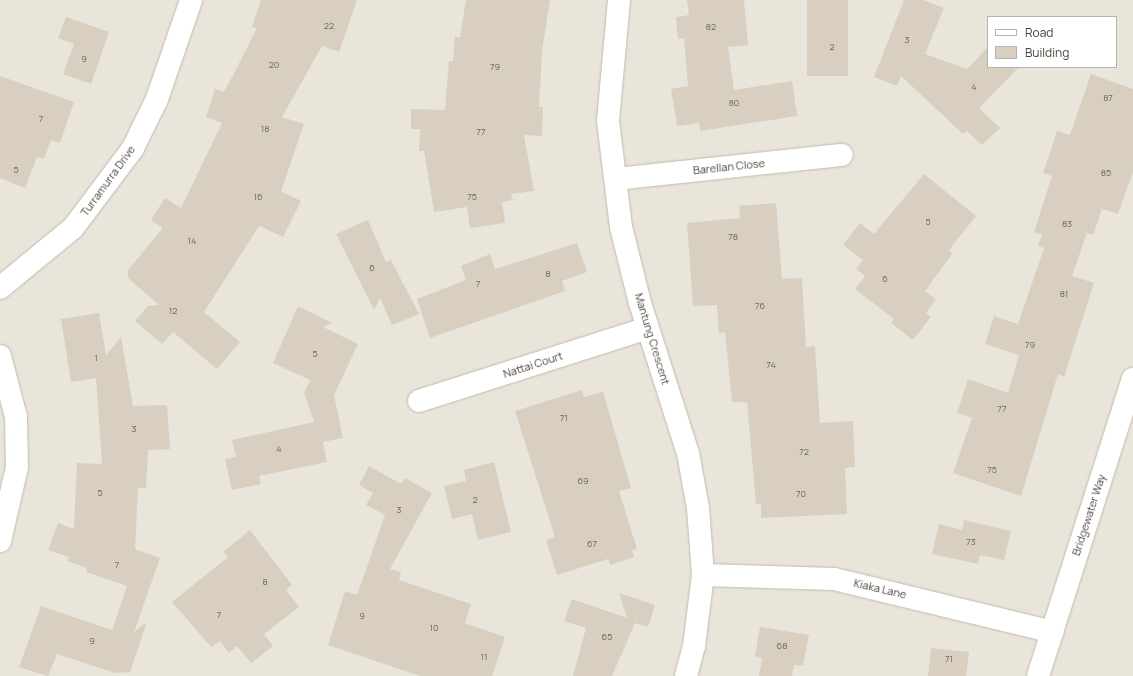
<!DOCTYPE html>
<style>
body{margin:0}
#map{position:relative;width:1133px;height:676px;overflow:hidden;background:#f6f3ec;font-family:Manrope,sans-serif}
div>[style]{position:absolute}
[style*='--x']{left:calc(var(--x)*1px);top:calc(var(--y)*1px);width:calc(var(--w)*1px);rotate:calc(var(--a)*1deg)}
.residential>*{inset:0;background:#eae5da}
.building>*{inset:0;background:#d8cfc1;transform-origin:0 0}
.roads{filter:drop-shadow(0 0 1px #c2bbae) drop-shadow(0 0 1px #c2bbae)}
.street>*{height:22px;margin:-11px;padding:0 11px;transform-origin:11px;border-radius:11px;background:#fff}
span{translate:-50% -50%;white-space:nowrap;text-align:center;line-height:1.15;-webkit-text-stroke:3px #fff;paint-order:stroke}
.number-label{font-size:9px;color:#6e675b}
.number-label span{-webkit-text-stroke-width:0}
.street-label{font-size:11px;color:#4b4439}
.legend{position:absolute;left:987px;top:16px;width:130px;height:52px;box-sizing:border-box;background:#fff;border:1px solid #b7b4b0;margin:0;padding:5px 7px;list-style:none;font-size:12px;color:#4b4439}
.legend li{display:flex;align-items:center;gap:8px;height:20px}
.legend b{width:20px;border:1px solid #b7b4b0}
</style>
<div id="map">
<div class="residential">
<div style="clip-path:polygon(evenodd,0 0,1133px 0,1133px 676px,0 676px,0 0,988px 17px,1116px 17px,1116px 67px,988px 67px,988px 17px)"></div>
</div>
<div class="building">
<div style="clip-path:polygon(261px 0,357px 0,339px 52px,322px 46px,282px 117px,304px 124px,281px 191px,301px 201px,283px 237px,259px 226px,204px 312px,240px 342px,217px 369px,173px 332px,162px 344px,135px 321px,148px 306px,159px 305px,128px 278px,128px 270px,163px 228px,151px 220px,165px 198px,181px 208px,222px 123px,206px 117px,215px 89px,224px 92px,232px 77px,257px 28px,252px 27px)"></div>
<div style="clip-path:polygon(466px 0,550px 0,542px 51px,539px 107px,543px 107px,542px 136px,524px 135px,534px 191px,511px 194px,513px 200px,502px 202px,505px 223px,470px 228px,467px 207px,434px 212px,424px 151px,419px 151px,420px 129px,411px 129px,411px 109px,445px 110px,449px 61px,453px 61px,455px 37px,460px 37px)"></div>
<div style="clip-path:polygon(687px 0,744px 0,748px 45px,728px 47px,734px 90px,792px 81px,797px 116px,700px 131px,699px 123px,677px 126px,671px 89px,688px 86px,684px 38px,678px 39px,676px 17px,689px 15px)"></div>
<div style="left:807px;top:0;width:41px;height:76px"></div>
<div style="clip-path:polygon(904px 0,923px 0,944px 8px,925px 54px,967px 69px,988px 47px,988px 67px,1019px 67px,979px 108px,1000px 128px,982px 145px,967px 131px,963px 134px,901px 76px,897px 86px,874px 77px)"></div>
<div style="clip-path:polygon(66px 17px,109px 32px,91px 84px,63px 74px,74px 44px,58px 38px)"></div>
<div style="clip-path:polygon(1091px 74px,1133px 89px,1133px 172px,1118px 214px,1102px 209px,1093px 235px,1087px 233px,1072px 276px,1094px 283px,1064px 377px,1058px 374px,1021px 496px,953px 473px,972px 418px,957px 413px,968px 379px,1008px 393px,1019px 355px,985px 344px,994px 316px,1018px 324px,1044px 248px,1038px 246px,1042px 235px,1034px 232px,1052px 176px,1043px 173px,1057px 131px,1070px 135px)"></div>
<div style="clip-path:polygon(0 76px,74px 102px,60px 143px,51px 140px,44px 159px,37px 157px,25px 188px,0 178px)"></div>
<div style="clip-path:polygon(924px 174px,976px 216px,949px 250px,952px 254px,925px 291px,936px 299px,926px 313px,931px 317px,913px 340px,891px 323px,894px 319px,855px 289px,865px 276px,856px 269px,863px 260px,843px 245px,860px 223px,874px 234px)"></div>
<div style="clip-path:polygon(776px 203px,782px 279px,802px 278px,806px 347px,815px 346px,820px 423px,853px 421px,855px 467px,845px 468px,847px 514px,761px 518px,761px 504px,756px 504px,747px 402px,732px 402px,725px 332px,719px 333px,717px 305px,693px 306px,687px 223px,740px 218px,739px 206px)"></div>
<div style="clip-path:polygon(368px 220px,386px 262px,391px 260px,419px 314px,392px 325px,380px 298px,374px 310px,336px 234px)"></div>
<div style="clip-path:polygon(577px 243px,587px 272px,562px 281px,565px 291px,430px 338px,417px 299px,466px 280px,461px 266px,490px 254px,495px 269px)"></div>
<div style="clip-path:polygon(298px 306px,332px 323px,323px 327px,358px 344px,334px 395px,343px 438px,323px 442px,327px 462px,259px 476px,261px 484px,232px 490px,225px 459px,236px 457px,232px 440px,314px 422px,304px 393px,310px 380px,273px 363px)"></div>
<div style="clip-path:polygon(99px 313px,106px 355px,121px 337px,133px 406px,167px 405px,170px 449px,148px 450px,146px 488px,138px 488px,135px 549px,160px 558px,134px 632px,147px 622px,130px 672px,115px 673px,57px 654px,48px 676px,19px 667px,41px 606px,112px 630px,127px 586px,86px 572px,87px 568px,67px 561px,69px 557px,48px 550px,58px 523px,74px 529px,77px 463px,102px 464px,96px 378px,71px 382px,61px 319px)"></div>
<div style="clip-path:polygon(582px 390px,584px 397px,603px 392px,631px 488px,619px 491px,637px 549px,632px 550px,634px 557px,610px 565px,608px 559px,557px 575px,546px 540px,555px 537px,515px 411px)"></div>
<div style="clip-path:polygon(494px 462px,511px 532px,478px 540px,472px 514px,452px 519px,444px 486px,466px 481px,464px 470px)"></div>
<div style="clip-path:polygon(369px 466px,401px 484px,405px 478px,432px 493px,390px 569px,401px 572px,399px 580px,471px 604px,465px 623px,505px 637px,492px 676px,420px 676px,328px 645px,345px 591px,357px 595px,385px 515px,366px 505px,373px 493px,359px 485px)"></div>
<div style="clip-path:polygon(964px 520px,1011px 531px,1004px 560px,980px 555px,978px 564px,932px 554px,939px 524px,962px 530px)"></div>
<div style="clip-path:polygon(250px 530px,292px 585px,286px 590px,299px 607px,264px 634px,273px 646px,251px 663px,237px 646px,229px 653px,220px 641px,211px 647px,172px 602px,228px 557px,223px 552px)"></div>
<div style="clip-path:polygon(619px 593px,655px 605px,648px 627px,635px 623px,612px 676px,573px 676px,586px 628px,564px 621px,572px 599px,627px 618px)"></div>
<div style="clip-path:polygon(760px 627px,809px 635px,803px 666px,794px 665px,792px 676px,759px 676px,762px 658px,755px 656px)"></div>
<div style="clip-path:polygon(931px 648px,969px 652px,966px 676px,928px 676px)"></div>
</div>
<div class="roads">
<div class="street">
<div style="--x:619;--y:0;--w:121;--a:95.2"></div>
<div style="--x:608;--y:121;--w:107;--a:83"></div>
<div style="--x:621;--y:227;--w:78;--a:76"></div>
<div style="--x:640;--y:303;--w:157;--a:72.3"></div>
<div style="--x:688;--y:453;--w:56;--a:79.7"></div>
<div style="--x:698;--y:508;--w:67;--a:85.7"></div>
<div style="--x:703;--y:575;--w:72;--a:97.2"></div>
<div style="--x:694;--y:646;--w:31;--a:105"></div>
<div style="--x:616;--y:179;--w:227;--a:-6.1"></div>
<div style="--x:0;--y:288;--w:94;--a:-39.4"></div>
<div style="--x:73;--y:228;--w:100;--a:-53.1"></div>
<div style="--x:133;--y:148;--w:55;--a:-63.9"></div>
<div style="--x:157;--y:99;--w:105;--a:-71"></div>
<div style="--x:0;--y:356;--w:63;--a:75.3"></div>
<div style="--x:16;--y:417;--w:50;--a:88.9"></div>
<div style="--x:17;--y:467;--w:76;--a:102.9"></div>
<div style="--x:419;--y:401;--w:240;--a:-17.7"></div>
<div style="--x:703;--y:575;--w:131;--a:1.7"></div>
<div style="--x:834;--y:579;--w:225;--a:13.6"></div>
<div style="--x:1038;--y:676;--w:312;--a:-72.3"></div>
</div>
</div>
<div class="number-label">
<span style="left:329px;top:26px">22</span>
<span style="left:711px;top:27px">82</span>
<span style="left:907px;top:40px">3</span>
<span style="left:832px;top:47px">2</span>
<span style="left:84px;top:59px">9</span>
<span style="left:274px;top:65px">20</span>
<span style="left:495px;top:67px">79</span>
<span style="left:974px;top:87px">4</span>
<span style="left:1108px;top:98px">87</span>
<span style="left:734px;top:103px">80</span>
<span style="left:41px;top:119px">7</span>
<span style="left:265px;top:129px">18</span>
<span style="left:481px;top:132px">77</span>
<span style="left:16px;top:170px">5</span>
<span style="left:1106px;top:173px">85</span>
<span style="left:258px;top:197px">16</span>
<span style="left:472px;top:197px">75</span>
<span style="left:928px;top:222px">5</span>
<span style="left:1067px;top:224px">83</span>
<span style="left:733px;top:237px">78</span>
<span style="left:192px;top:241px">14</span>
<span style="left:372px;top:268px">6</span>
<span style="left:548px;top:274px">8</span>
<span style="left:885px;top:279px">6</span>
<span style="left:478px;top:284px">7</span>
<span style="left:1064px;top:294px">81</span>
<span style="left:760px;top:306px">76</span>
<span style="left:173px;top:311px">12</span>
<span style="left:1030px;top:345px">79</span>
<span style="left:315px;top:354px">5</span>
<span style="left:96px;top:358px">1</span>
<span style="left:771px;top:365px">74</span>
<span style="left:1002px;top:409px">77</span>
<span style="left:564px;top:418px">71</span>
<span style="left:134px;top:429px">3</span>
<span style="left:279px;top:449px">4</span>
<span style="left:804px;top:452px">72</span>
<span style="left:992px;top:470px">75</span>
<span style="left:583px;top:481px">69</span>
<span style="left:100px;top:493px">5</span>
<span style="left:801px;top:494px">70</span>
<span style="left:475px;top:500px">2</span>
<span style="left:399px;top:510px">3</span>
<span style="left:971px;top:542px">73</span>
<span style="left:592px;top:544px">67</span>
<span style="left:117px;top:565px">7</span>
<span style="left:265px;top:582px">8</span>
<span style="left:219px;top:615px">7</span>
<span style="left:362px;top:616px">9</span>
<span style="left:434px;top:628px">10</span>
<span style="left:607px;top:637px">65</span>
<span style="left:92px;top:641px">9</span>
<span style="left:782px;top:646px">68</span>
<span style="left:484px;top:657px">11</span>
<span style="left:949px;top:659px">71</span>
</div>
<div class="street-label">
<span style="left:729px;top:167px;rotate:-6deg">Barellan Close</span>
<span style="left:108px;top:181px;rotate:-54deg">Turramurra Drive</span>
<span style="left:652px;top:339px;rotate:73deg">Mantung Crescent</span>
<span style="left:533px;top:365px;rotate:-18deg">Nattai Court</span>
<span style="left:1089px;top:515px;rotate:-72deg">Bridgewater Way</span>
<span style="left:880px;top:589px;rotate:13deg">Kiaka Lane</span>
</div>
<ul class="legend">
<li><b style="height:5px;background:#fff"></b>Road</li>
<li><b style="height:11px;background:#d8cfc1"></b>Building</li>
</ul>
</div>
